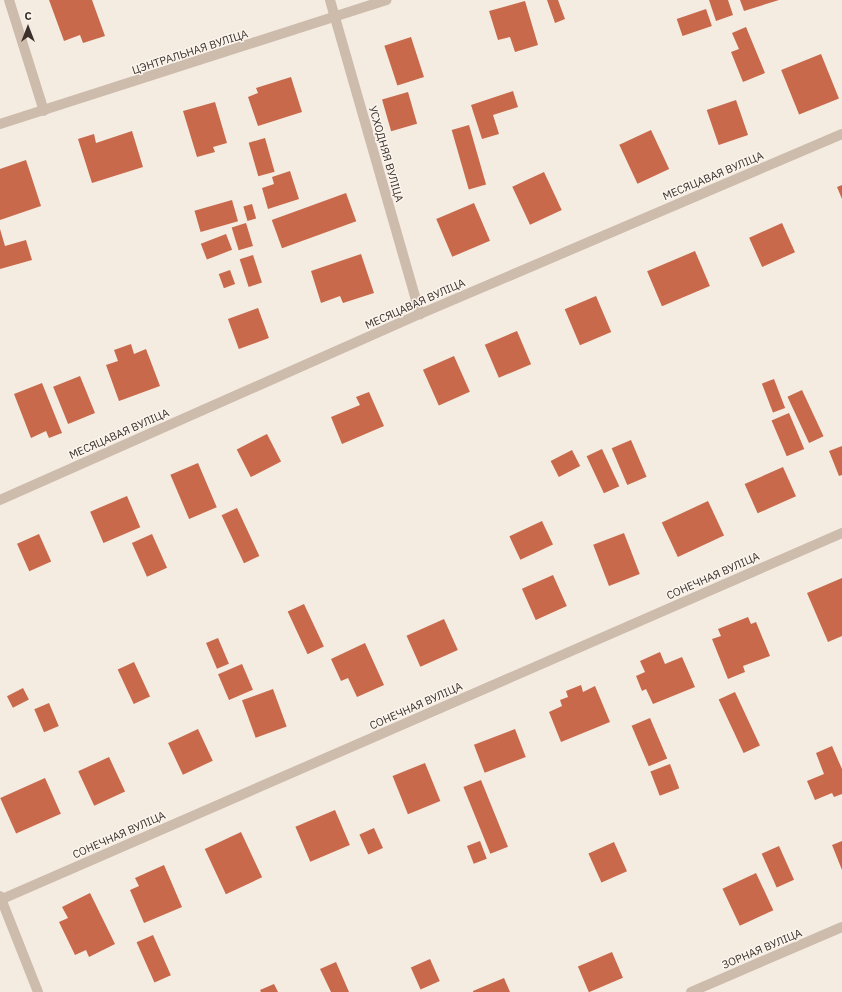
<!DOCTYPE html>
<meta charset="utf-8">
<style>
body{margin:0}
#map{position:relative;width:842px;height:992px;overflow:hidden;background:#f4ebe1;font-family:"IBM Plex Sans",sans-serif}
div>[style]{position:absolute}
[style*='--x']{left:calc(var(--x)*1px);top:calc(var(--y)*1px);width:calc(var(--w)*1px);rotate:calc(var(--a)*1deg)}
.building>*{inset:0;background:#c8694b;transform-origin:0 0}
.street>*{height:10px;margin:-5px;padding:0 5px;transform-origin:5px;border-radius:5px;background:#cdbbac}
span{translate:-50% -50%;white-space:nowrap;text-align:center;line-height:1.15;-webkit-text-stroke:3px #fbf5ee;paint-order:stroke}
.street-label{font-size:11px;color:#3b302b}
.north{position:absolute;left:8px;top:8px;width:40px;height:40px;-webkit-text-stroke:3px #fbf5ee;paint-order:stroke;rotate:0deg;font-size:11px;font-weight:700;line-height:16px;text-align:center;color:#3b302b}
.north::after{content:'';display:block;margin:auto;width:14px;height:18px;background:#3b302b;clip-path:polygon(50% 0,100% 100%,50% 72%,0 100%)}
</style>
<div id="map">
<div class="building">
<div style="clip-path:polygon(49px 0,92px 0,105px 36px,83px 43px,80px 35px,64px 41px)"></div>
<div style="clip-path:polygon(547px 0,558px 0,565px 19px,555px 23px)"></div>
<div style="clip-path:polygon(709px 0,728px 0,733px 15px,716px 21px)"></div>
<div style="clip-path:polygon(740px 0,779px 0,744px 11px)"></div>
<div style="clip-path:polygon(525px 1px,538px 45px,515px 52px,510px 37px,498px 40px,489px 11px)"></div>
<div style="left:706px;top:9px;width:18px;height:31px;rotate:71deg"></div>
<div style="clip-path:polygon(746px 27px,765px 73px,743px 82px,731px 52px,739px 49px,732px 33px)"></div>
<div style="left:411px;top:37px;width:42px;height:28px;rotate:72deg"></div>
<div style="left:821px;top:54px;width:48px;height:43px;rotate:68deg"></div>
<div style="clip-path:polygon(291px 77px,302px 112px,258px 126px,248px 97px,258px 93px,256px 88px)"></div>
<div style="clip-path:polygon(513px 91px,518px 107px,493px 115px,499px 134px,482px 139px,471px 105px)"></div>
<div style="left:408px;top:92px;width:33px;height:27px;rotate:74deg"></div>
<div style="left:736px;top:100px;width:37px;height:31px;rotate:71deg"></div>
<div style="clip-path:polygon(215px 102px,227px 143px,213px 147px,215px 152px,197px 157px,183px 111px)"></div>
<div style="left:469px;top:125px;width:62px;height:18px;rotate:74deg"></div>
<div style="left:651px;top:130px;width:43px;height:35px;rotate:65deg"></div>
<div style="clip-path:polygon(132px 131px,143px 167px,92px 183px,78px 139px,94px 134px,96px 143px)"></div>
<div style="left:265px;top:138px;width:35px;height:17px;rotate:74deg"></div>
<div style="clip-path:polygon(26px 160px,41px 206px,0 220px,0 169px)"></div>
<div style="clip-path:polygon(290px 171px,299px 199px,268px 209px,262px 188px,274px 184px,272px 177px)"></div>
<div style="left:544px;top:172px;width:42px;height:35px;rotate:65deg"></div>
<div style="clip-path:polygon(842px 185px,842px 199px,837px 187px)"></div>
<div style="left:346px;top:193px;width:30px;height:79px;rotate:70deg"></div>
<div style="left:232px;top:200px;width:22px;height:39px;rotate:74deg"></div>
<div style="left:474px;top:203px;width:41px;height:41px;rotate:67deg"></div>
<div style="left:252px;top:204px;width:15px;height:9px;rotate:74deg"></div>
<div style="left:246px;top:223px;width:24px;height:15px;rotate:73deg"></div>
<div style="left:782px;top:223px;width:32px;height:36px;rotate:66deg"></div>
<div style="clip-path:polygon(0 229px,5px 246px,26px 240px,32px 260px,0 269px)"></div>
<div style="left:226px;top:234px;width:17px;height:27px;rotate:69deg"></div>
<div style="left:695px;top:251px;width:38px;height:52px;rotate:67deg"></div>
<div style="clip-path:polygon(361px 254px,374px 293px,343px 303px,340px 296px,321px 303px,311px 271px)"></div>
<div style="left:253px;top:255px;width:29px;height:14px;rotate:72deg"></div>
<div style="left:230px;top:270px;width:15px;height:12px;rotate:70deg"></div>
<div style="left:596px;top:296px;width:39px;height:34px;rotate:67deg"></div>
<div style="left:258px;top:308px;width:32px;height:32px;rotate:70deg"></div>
<div style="left:517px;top:331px;width:36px;height:35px;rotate:67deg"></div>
<div style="clip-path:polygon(131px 344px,134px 354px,146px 349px,160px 386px,119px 401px,106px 365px,118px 361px,114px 350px)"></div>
<div style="left:454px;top:356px;width:39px;height:34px;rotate:66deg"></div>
<div style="left:80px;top:376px;width:40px;height:29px;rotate:68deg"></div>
<div style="left:774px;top:379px;width:31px;height:13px;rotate:69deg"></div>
<div style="clip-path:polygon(42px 383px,62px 433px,49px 438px,46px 431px,31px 438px,14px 394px)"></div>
<div style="left:802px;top:390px;width:51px;height:16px;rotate:65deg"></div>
<div style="clip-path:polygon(369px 392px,384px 426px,342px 444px,331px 417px,360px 405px,356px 397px)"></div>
<div style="left:789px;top:413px;width:39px;height:19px;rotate:67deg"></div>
<div style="left:267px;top:434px;width:31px;height:34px;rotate:63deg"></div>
<div style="left:631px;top:440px;width:40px;height:21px;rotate:67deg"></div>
<div style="clip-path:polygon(842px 446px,842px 475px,839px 476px,829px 451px)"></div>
<div style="left:602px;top:449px;width:41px;height:17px;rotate:65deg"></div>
<div style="left:572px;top:450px;width:18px;height:24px;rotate:63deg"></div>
<div style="left:198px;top:463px;width:48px;height:30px;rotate:67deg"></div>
<div style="left:783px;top:467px;width:32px;height:42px;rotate:66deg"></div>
<div style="left:127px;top:496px;width:34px;height:40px;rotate:67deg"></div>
<div style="left:708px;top:501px;width:38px;height:51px;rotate:65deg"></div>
<div style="left:237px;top:508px;width:53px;height:17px;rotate:65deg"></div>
<div style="left:542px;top:521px;width:26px;height:36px;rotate:65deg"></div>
<div style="left:624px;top:533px;width:44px;height:33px;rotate:69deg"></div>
<div style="left:39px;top:534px;width:30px;height:24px;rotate:66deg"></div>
<div style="left:152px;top:534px;width:37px;height:22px;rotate:66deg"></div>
<div style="left:553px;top:575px;width:34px;height:34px;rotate:66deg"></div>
<div style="clip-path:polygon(842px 578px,842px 636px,828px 642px,807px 593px)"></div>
<div style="left:304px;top:604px;width:47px;height:18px;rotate:65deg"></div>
<div style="clip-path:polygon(748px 617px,751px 624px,756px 622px,770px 656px,743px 666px,745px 672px,728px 679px,712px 639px,721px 636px,718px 629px)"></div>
<div style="left:444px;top:619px;width:34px;height:41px;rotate:66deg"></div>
<div style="left:218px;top:638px;width:28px;height:13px;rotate:67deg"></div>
<div style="clip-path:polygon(365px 643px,384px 685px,357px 697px,348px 678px,341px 681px,331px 659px)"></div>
<div style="clip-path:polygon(660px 652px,665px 664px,682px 657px,695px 687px,653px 704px,646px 689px,642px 691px,636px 676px,645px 672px,640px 661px)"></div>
<div style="left:134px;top:662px;width:38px;height:18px;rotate:65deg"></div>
<div style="left:242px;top:664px;width:28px;height:26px;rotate:67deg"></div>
<div style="clip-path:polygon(581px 685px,583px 692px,595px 686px,610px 722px,561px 742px,549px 712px,562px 706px,560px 700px,568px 697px,566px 691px)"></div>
<div style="left:23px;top:688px;width:13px;height:18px;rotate:63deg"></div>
<div style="left:273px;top:689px;width:40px;height:33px;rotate:70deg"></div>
<div style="left:735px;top:692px;width:59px;height:18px;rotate:65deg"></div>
<div style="left:49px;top:703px;width:25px;height:16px;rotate:67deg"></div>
<div style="left:650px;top:718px;width:44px;height:20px;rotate:67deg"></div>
<div style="left:198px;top:729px;width:35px;height:33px;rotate:65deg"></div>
<div style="left:515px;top:729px;width:30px;height:44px;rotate:69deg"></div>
<div style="clip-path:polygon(832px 746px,842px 769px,842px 794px,834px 797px,832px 793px,815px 800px,807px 781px,824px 774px,816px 753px)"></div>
<div style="left:109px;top:757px;width:38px;height:34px;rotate:65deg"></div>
<div style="left:425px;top:763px;width:41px;height:35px;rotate:68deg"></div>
<div style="left:670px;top:764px;width:26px;height:21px;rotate:69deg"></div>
<div style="left:45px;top:778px;width:39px;height:49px;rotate:66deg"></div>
<div style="left:481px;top:780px;width:72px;height:19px;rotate:68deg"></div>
<div style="left:335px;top:810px;width:38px;height:43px;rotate:67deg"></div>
<div style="left:374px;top:828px;width:22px;height:16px;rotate:66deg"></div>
<div style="left:241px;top:832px;width:50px;height:40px;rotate:65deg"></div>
<div style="left:480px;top:841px;width:19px;height:14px;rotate:69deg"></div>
<div style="clip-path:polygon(842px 841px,842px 870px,832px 845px)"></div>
<div style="left:614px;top:842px;width:32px;height:28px;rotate:66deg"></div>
<div style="left:779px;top:846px;width:37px;height:19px;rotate:66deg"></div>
<div style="clip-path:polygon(164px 865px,182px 907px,144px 923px,130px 890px,139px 886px,135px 878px)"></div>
<div style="left:756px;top:873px;width:41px;height:37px;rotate:65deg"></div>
<div style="clip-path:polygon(90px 893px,115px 944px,89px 957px,86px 950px,75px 955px,59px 922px,68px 918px,62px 907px)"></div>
<div style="left:153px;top:935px;width:44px;height:18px;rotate:66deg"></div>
<div style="left:612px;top:952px;width:28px;height:37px;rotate:67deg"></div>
<div style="left:430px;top:959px;width:24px;height:21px;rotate:66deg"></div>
<div style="clip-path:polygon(336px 962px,349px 992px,331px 992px,320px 969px)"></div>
<div style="clip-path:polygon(504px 978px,510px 992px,473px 992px,473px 991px)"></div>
<div style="clip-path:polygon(274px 984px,278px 992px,261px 992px,260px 990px)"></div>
</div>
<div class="street">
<div style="--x:9;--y:0;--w:116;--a:72.5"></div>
<div style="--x:330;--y:0;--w:327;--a:74"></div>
<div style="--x:0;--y:124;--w:406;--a:-17.8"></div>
<div style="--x:0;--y:500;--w:459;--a:-23.9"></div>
<div style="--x:420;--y:314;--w:459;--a:-23.1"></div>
<div style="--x:0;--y:896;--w:103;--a:68.4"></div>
<div style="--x:0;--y:900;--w:919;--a:-23.55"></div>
<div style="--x:691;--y:992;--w:164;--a:-23.3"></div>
</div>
<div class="street-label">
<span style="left:190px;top:52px;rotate:-18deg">ЦЭНТРАЛЬНАЯ ВУЛІЦА</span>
<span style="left:386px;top:154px;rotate:74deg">УСХОДНЯЯ ВУЛІЦА</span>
<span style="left:713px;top:176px;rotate:-23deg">МЕСЯЦАВАЯ ВУЛІЦА</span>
<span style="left:415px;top:304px;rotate:-24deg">МЕСЯЦАВАЯ ВУЛІЦА</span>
<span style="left:119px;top:434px;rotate:-24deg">МЕСЯЦАВАЯ ВУЛІЦА</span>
<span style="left:713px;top:576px;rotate:-24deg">СОНЕЧНАЯ ВУЛІЦА</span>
<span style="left:416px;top:706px;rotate:-24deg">СОНЕЧНАЯ ВУЛІЦА</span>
<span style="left:119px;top:835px;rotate:-24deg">СОНЕЧНАЯ ВУЛІЦА</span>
<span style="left:762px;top:949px;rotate:-23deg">ЗОРНАЯ ВУЛІЦА</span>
</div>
<div class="north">С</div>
</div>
